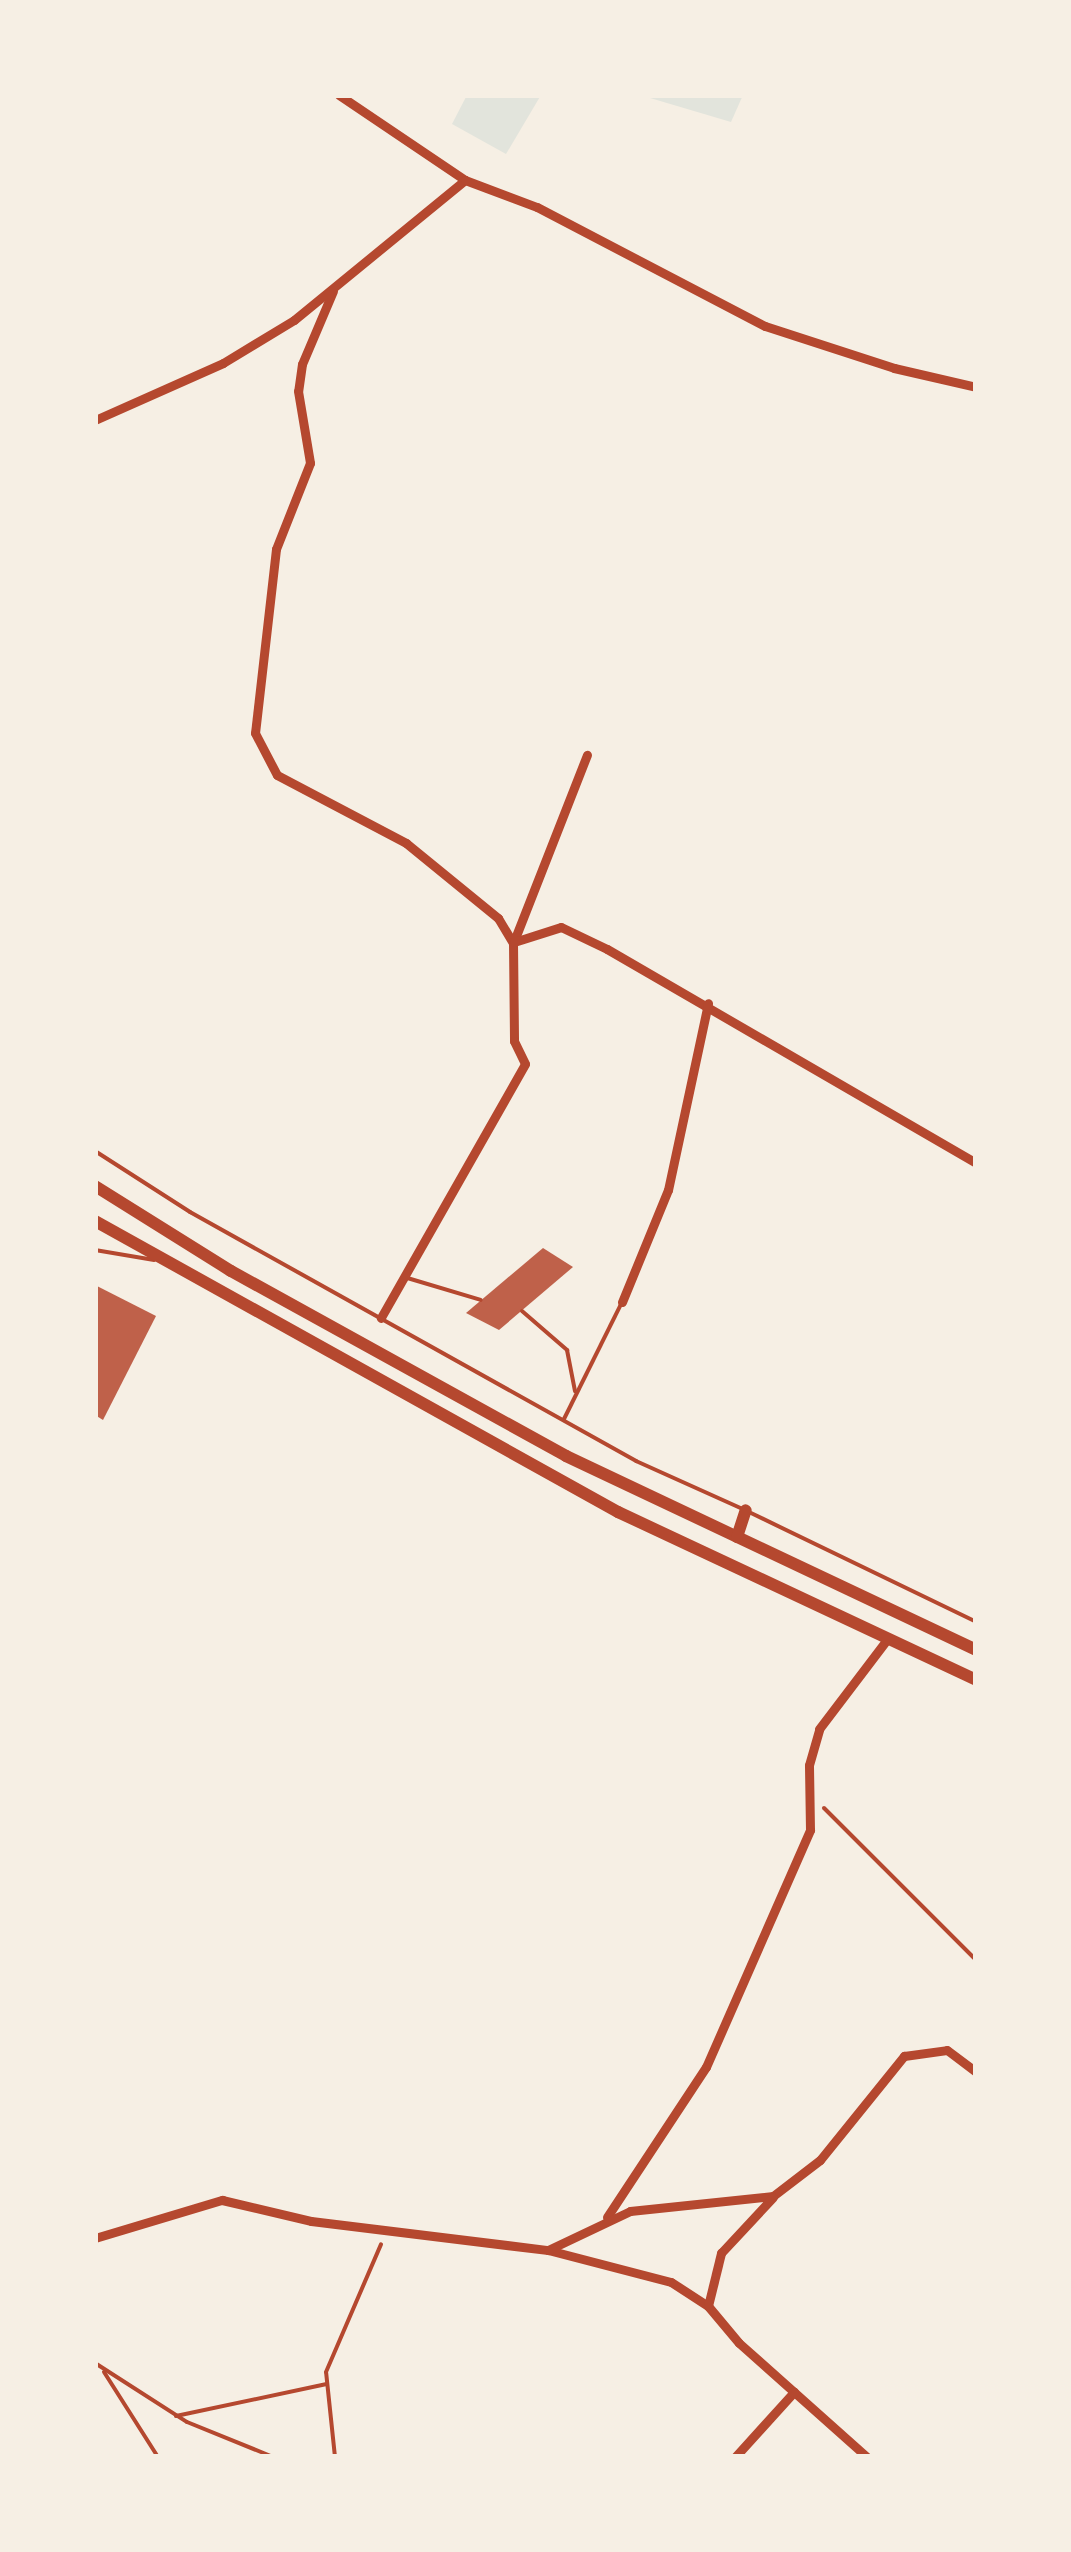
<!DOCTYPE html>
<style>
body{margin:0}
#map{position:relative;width:1071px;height:2552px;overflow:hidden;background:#f6efe4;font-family:"IBM Plex Sans",sans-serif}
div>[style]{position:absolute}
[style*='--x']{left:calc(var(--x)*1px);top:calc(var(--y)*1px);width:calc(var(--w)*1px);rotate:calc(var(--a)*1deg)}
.green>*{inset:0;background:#e2e4dc}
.building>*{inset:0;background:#bf614a}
.path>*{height:4px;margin:-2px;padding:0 2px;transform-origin:2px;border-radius:2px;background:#b5482f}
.service>*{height:4px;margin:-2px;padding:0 2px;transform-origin:2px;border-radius:2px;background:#b5482f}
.minor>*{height:9px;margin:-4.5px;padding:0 4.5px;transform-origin:4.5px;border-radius:4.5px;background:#b5482f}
.secondary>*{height:12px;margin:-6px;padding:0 6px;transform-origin:6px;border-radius:6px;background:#b5482f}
span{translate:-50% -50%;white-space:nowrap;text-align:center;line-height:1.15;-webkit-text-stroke:8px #f6efe4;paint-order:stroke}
.frame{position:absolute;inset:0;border:98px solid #f6efe4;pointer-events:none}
</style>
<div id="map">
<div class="green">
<div style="clip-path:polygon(467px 95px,541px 95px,506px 154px,452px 124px)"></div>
<div style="clip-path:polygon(640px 95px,743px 95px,731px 122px)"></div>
</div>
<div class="building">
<div style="clip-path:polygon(543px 1248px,573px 1267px,499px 1330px,466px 1313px)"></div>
<div style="clip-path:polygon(95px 1285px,156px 1316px,103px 1420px,95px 1415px)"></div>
</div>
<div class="path">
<div style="--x:824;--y:1808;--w:215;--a:45"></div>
<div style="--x:95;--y:2363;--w:109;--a:32.7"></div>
<div style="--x:187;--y:2422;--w:93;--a:22.1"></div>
<div style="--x:104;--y:2372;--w:101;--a:57.6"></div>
<div style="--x:176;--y:2416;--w:154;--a:-12"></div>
<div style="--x:335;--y:2457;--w:85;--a:-96"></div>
<div style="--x:326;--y:2372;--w:139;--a:-66.7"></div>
</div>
<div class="service">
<div style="--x:95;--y:1151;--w:113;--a:32.7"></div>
<div style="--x:190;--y:1212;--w:511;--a:29.17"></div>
<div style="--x:636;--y:1461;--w:117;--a:24.2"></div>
<div style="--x:95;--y:1250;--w:60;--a:9.6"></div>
<div style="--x:404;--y:1277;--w:80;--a:16.6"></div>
<div style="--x:522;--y:1311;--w:60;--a:40.9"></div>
<div style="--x:567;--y:1350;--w:42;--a:79"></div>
<div style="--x:564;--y:1419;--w:131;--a:-63.6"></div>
<div style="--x:751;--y:1513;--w:250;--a:25.8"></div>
</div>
<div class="minor">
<div style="--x:339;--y:95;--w:152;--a:34"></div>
<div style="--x:333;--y:291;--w:79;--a:113"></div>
<div style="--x:302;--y:364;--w:27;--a:98"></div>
<div style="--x:298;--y:391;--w:73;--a:80.5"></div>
<div style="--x:310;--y:463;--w:92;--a:111.6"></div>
<div style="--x:276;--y:549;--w:185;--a:96.5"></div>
<div style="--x:255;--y:733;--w:47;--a:62.4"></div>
<div style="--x:277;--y:775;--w:146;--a:27.8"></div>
<div style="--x:406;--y:843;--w:119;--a:39.2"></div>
<div style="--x:498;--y:918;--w:29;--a:59"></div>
<div style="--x:513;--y:943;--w:98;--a:89.4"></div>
<div style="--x:514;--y:1041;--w:25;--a:64"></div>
<div style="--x:525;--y:1064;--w:292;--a:119.6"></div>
<div style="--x:95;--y:420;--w:140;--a:-24"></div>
<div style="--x:223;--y:363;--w:83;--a:-31.2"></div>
<div style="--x:294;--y:320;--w:221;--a:-39.3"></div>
<div style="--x:465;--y:180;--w:77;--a:20.6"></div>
<div style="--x:537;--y:207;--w:257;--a:27.6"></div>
<div style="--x:765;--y:326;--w:136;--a:18"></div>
<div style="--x:894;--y:368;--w:84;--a:13"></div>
<div style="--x:514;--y:941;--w:200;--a:-68.6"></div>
<div style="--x:514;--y:942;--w:49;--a:-17.7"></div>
<div style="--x:561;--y:927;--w:51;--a:25.6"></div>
<div style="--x:607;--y:949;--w:427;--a:30.1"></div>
<div style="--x:622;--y:1302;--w:121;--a:-67.7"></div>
<div style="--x:668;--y:1190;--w:191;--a:-77.9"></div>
<div style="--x:607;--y:2217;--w:180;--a:-56.6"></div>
<div style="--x:706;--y:2067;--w:259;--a:-66.3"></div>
<div style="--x:810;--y:1830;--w:65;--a:-90.9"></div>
<div style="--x:809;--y:1765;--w:37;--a:-74"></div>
<div style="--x:819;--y:1729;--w:114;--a:-52.8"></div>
<div style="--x:95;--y:2238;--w:133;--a:-16.7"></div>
<div style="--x:222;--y:2200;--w:91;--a:13.3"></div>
<div style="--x:311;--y:2221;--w:239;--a:7"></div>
<div style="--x:548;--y:2250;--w:127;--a:14.6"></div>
<div style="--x:671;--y:2282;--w:44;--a:33"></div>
<div style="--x:708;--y:2306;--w:48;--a:50"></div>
<div style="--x:739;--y:2343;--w:171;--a:41.7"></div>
<div style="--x:548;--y:2250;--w:91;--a:-25.4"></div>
<div style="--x:630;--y:2211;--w:144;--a:-6"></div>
<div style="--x:773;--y:2196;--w:59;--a:-37.5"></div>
<div style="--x:820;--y:2160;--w:134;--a:-51.1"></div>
<div style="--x:904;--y:2056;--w:43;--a:-7.9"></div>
<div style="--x:947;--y:2050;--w:36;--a:37"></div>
<div style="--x:708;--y:2306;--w:55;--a:-76.2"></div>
<div style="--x:721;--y:2253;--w:76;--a:-47.1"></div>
<div style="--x:735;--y:2457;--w:88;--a:-47.8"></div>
</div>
<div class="secondary">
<div style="--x:95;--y:1186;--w:160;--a:32"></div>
<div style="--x:231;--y:1271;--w:383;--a:28.9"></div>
<div style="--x:566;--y:1456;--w:454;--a:25.3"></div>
<div style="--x:95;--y:1221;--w:599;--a:29.09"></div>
<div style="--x:618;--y:1512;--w:395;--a:25.1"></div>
<div style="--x:737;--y:1537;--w:28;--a:-72"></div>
</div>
<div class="frame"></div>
</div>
